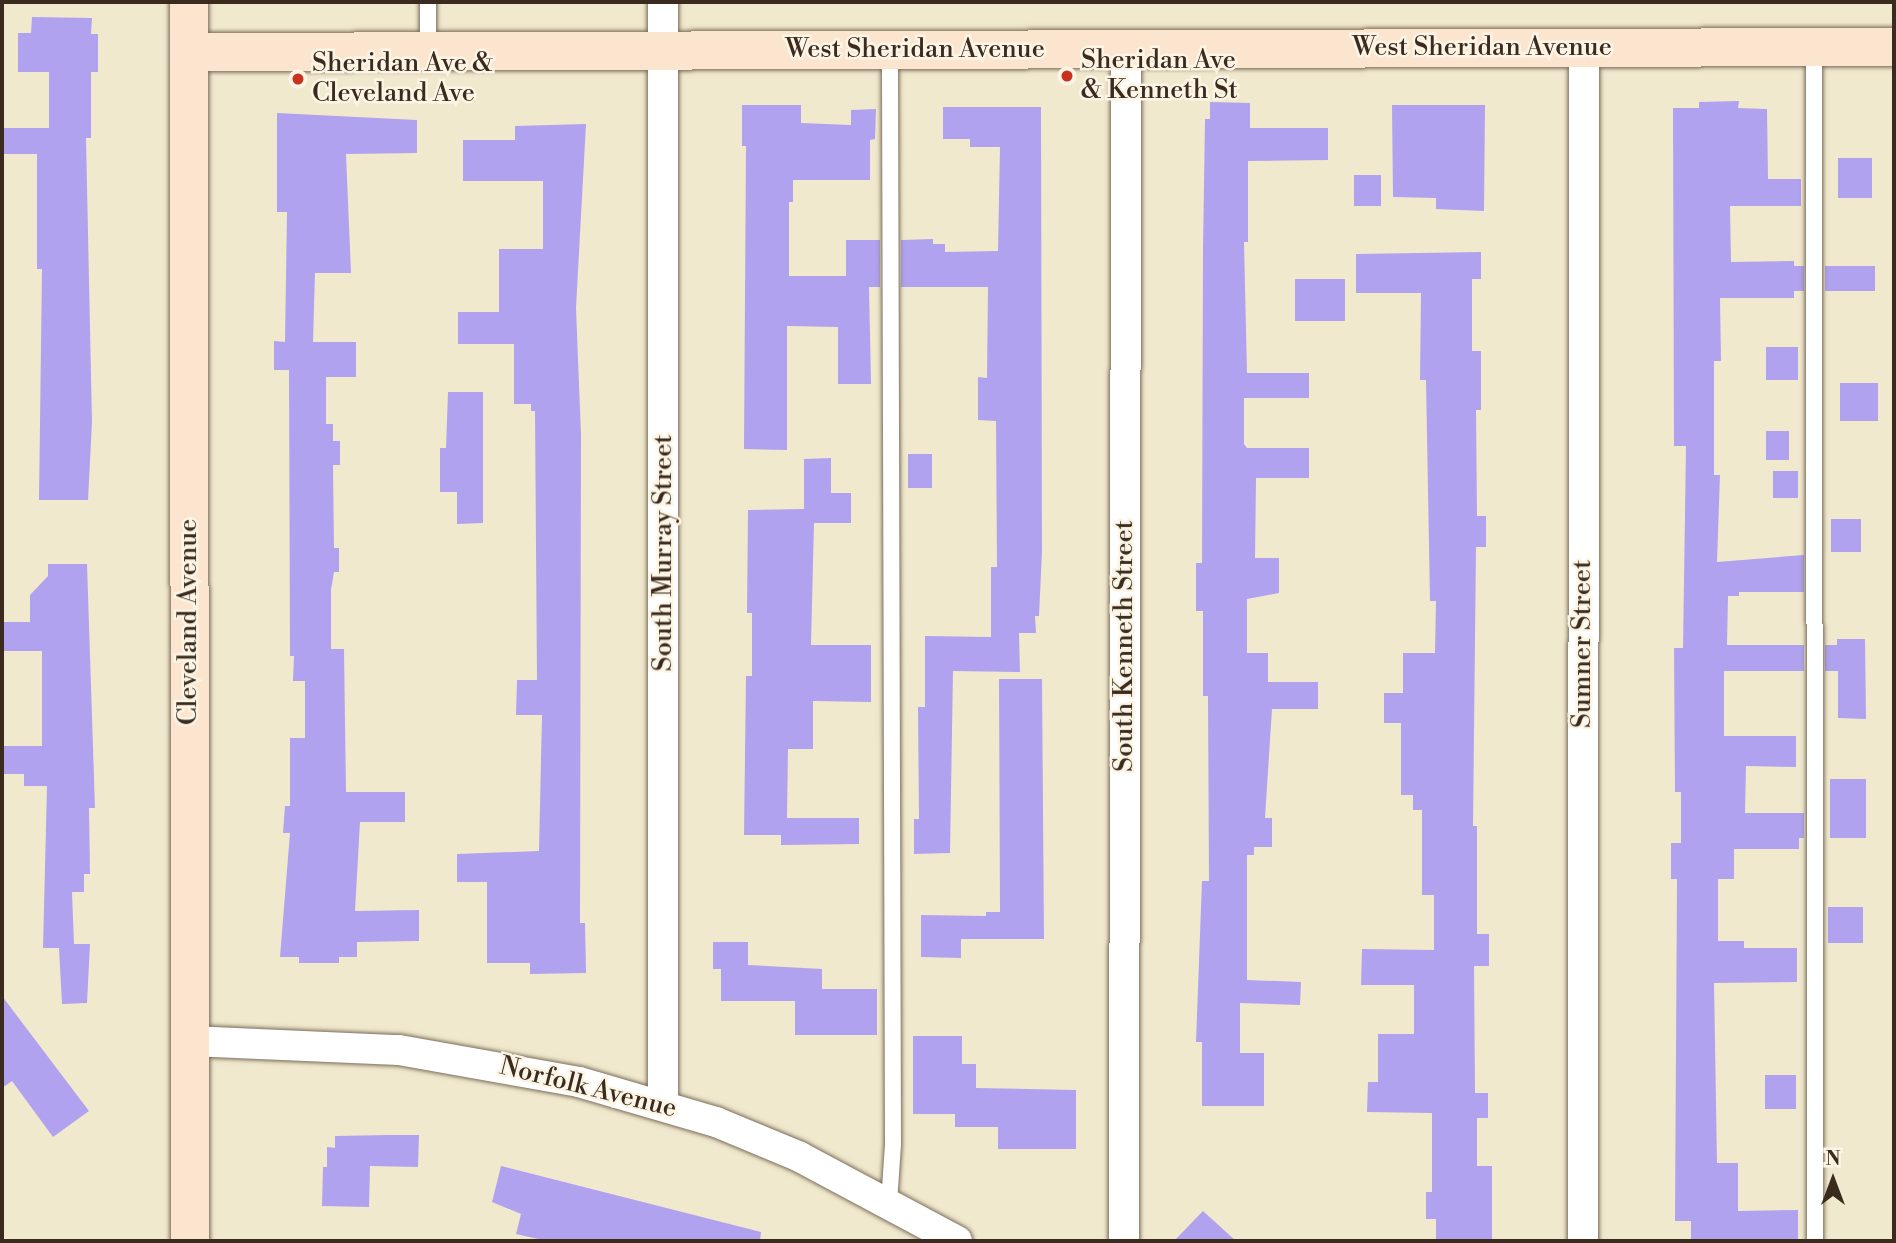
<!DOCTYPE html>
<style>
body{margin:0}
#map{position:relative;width:1896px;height:1243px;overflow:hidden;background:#f1e9cd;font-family:"Libre Bodoni",serif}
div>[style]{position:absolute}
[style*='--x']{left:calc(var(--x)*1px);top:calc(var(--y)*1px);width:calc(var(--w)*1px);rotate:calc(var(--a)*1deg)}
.building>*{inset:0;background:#b0a2ee;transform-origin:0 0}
.roads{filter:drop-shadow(0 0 2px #7b6d5b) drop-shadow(0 0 2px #7b6d5b)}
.lane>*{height:16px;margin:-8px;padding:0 8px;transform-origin:8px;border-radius:8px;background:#fff}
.street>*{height:30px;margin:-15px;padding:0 15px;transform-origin:15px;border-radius:15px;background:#fff}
.secondary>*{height:38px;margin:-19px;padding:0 19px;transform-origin:19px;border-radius:19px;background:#fbe5cf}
.dots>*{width:19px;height:19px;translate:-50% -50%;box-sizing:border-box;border:4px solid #fcf5e5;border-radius:50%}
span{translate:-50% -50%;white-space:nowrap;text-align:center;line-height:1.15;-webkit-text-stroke:5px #fcf5e5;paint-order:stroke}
.street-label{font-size:26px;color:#3b2a1e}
.poi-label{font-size:26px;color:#3b2a1e}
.left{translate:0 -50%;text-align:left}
.frame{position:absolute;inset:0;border:4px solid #3b2a1e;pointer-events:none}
.north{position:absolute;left:1798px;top:1145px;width:70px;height:70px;-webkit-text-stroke:5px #fcf5e5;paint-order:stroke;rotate:0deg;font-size:19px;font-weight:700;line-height:28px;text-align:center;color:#3b2a1e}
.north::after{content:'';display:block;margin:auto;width:24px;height:32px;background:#3b2a1e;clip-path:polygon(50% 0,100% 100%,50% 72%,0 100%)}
</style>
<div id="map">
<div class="building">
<div style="clip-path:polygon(32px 17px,92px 18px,91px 34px,98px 34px,98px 72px,91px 72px,91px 138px,86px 138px,92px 422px,88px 500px,39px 500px,42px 269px,37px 269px,37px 154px,2px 154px,2px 128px,49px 128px,49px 72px,18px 72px,18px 33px,31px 33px)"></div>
<div style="clip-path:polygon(1739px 101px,1738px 108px,1767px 109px,1768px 179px,1801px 179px,1801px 206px,1730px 206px,1731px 262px,1794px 261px,1794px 266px,1804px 266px,1804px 291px,1794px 291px,1794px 298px,1720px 298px,1721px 361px,1714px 361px,1714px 475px,1720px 475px,1717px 562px,1804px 555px,1804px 592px,1739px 592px,1739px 596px,1728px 596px,1727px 645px,1804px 645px,1804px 671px,1724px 671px,1724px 736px,1796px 736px,1796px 767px,1746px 766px,1745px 813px,1804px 813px,1804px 838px,1799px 838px,1799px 849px,1734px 849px,1734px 879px,1718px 879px,1718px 941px,1744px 941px,1744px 948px,1797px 948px,1797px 982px,1714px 983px,1717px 1163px,1738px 1163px,1738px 1211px,1798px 1210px,1798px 1241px,1691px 1241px,1691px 1221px,1675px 1221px,1677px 879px,1671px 879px,1671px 843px,1681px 843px,1681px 792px,1675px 792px,1674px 648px,1683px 648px,1686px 446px,1674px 446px,1673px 108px,1699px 108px,1699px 102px)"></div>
<div style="clip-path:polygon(1210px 102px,1250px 103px,1250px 128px,1328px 128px,1328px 160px,1248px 161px,1248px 242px,1244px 242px,1247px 373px,1309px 373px,1309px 398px,1244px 398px,1244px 444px,1247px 448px,1309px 448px,1309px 478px,1256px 478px,1255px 558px,1279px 558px,1279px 593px,1247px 599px,1247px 653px,1268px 653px,1268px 682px,1318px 682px,1318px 709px,1272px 709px,1265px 818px,1272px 818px,1272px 847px,1254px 847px,1254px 855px,1247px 855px,1247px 980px,1301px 982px,1300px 1005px,1240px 1003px,1240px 1053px,1264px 1053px,1264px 1106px,1202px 1106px,1202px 1042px,1196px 1042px,1202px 881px,1209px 881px,1208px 696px,1203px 696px,1203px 611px,1196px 611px,1196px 563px,1202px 563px,1203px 249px,1205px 119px,1210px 119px)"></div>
<div style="clip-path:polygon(742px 105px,801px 105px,801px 123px,851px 125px,851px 110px,876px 109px,875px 139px,870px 140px,870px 180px,793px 180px,793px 202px,789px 202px,789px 276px,846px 276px,846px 240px,880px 240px,880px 287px,869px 287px,871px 384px,838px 384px,838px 327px,787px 326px,787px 450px,744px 449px,746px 146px,742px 146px)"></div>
<div style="clip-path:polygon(1392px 105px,1485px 105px,1484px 211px,1436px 209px,1436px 198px,1393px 197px)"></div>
<div style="clip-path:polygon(943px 107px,1041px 107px,1042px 552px,1039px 616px,1035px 616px,1036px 633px,1019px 633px,1020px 672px,953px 671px,950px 853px,914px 854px,914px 819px,919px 819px,918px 707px,925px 707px,925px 636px,991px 637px,991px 567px,997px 567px,996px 421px,978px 420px,978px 377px,987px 378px,988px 287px,901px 287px,901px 240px,933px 239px,933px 244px,945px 244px,945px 252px,998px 251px,1000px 147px,970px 147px,970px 139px,943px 139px)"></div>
<div style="clip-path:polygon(277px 113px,417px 120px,417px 153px,346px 154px,351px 273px,315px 273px,313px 342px,356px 342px,356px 377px,326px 377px,326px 424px,333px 424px,333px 441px,340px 441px,340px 465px,333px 465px,334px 548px,339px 548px,339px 572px,334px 572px,331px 590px,331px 649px,344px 649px,346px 792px,405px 792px,405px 822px,360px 822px,355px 911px,419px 910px,419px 941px,357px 942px,357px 957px,339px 957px,339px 963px,299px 963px,299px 957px,280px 957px,290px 833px,283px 833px,285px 806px,290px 806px,290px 738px,305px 738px,305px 681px,293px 681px,294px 656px,290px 656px,289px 370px,274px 370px,274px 341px,285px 342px,287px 212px,277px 212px)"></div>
<div style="clip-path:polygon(586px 124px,576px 308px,581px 435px,580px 923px,585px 923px,586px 973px,530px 974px,530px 963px,487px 963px,487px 882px,457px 882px,457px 854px,539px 851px,542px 715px,516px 715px,517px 680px,537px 680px,535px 411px,531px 411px,531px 404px,514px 404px,514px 344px,458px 344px,458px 312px,499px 312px,499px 249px,543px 249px,543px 181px,463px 181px,463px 140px,515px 140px,515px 126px)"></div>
<div style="left:1838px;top:158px;width:34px;height:40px"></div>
<div style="left:1354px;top:175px;width:27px;height:31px"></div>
<div style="clip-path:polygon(1481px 252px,1481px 279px,1472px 279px,1472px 351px,1481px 351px,1481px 410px,1476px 410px,1477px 516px,1486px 516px,1486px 547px,1476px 547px,1473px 826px,1477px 826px,1477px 934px,1489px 934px,1489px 966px,1474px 966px,1475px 1093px,1488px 1093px,1488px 1118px,1477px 1118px,1477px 1166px,1492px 1166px,1492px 1240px,1436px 1240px,1436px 1219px,1426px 1219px,1426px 1192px,1432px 1192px,1432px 1113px,1367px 1112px,1368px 1082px,1378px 1082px,1378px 1034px,1414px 1034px,1414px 985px,1361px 985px,1362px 949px,1434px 950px,1434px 895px,1422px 895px,1422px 810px,1413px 810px,1413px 795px,1401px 795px,1401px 723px,1384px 723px,1384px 693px,1403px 693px,1403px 653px,1435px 653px,1436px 601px,1430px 601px,1426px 380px,1420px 380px,1421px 293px,1356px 293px,1356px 254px)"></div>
<div style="left:1825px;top:266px;width:50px;height:25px"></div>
<div style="left:1295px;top:279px;width:50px;height:42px"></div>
<div style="left:1766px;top:347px;width:32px;height:33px"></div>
<div style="left:1840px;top:383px;width:38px;height:38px"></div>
<div style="clip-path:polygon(448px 392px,483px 392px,483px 523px,457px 524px,457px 492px,440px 492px,440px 448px,446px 448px)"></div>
<div style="left:1766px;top:431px;width:23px;height:29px"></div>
<div style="left:908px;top:454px;width:24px;height:34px"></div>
<div style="clip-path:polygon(831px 458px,831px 493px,851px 493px,851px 523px,814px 523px,811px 645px,871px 645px,871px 702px,813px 701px,813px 749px,788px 749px,787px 818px,859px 818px,859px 844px,781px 845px,781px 835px,744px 835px,746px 676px,752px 676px,752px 613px,747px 613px,748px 510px,804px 509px,804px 459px)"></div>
<div style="left:1773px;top:471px;width:25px;height:27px"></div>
<div style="left:1831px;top:519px;width:30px;height:33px"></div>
<div style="clip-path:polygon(48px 564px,87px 564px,95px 808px,89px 808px,90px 874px,84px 874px,84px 892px,72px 892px,74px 944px,90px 944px,87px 1003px,62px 1004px,59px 948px,43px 948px,47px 786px,24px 786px,24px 774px,2px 774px,2px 746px,42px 746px,42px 651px,2px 651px,2px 622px,30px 622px,30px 595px,48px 576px)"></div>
<div style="clip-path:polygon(1837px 639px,1865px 639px,1866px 719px,1838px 718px,1838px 671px,1825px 671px,1825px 645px,1837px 645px)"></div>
<div style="clip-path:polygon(999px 679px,1042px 679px,1044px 939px,961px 939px,961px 958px,921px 957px,921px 915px,986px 916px,986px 912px,1000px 912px)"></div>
<div style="left:1830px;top:779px;width:36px;height:59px"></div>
<div style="left:1828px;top:907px;width:35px;height:36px"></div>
<div style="clip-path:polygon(713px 942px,748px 942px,748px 965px,822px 969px,822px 989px,877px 989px,877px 1035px,795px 1035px,795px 1001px,721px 1001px,721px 969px,713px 969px)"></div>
<div style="clip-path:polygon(2px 996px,89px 1111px,53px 1137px,12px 1081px,2px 1088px)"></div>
<div style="clip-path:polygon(913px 1036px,962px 1036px,962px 1064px,976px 1064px,976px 1088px,1076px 1090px,1076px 1149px,998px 1149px,998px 1127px,955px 1127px,955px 1114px,913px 1114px)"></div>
<div style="left:1765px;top:1075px;width:31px;height:34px"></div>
<div style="clip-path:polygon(388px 1135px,419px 1135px,418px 1167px,370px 1166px,369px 1207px,322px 1206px,323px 1167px,327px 1167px,327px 1147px,335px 1148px,335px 1136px)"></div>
<div style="clip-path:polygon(501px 1166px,761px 1232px,760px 1241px,547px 1241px,516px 1234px,521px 1214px,492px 1202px)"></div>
<div style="clip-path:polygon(1203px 1211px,1236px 1241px,1174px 1241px)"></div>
</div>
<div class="roads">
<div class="lane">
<div style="--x:428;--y:2;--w:50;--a:90"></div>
<div style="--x:1814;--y:47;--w:1194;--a:89.95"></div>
<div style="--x:889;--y:1203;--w:59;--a:-86.1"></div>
<div style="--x:893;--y:1144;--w:1094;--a:-90.16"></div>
</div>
<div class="street">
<div style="--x:663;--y:2;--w:1103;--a:90"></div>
<div style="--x:190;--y:1041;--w:209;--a:2.5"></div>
<div style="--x:399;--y:1050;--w:183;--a:10.1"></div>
<div style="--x:579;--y:1082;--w:143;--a:16.3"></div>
<div style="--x:716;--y:1122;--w:91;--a:22.6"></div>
<div style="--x:800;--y:1157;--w:178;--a:28.1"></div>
<div style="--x:1124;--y:1241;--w:1191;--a:-89.9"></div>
<div style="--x:1583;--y:1241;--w:1193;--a:-89.95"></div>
</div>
<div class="secondary">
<div style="--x:189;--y:2;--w:1239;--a:89.95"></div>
<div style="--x:189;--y:52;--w:1705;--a:-0.17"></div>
</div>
</div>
<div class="dots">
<div style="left:1067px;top:76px;background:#c8321e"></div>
<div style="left:298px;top:79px;background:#c8321e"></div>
</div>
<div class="street-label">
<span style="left:1482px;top:48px">West Sheridan Avenue</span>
<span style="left:915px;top:50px">West Sheridan Avenue</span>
<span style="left:664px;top:553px;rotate:-90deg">South Murray Street</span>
<span style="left:189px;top:622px;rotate:-90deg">Cleveland Avenue</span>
<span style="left:1583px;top:644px;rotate:-90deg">Sumner Street</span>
<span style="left:1125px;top:646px;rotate:-90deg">South Kenneth Street</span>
<span style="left:588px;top:1088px;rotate:14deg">Norfolk Avenue</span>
</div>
<div class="poi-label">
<span class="left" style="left:1081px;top:76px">Sheridan Ave<br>&amp; Kenneth St</span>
<span class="left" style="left:312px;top:79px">Sheridan Ave &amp;<br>Cleveland Ave</span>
</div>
<div class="frame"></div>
<div class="north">N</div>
</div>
